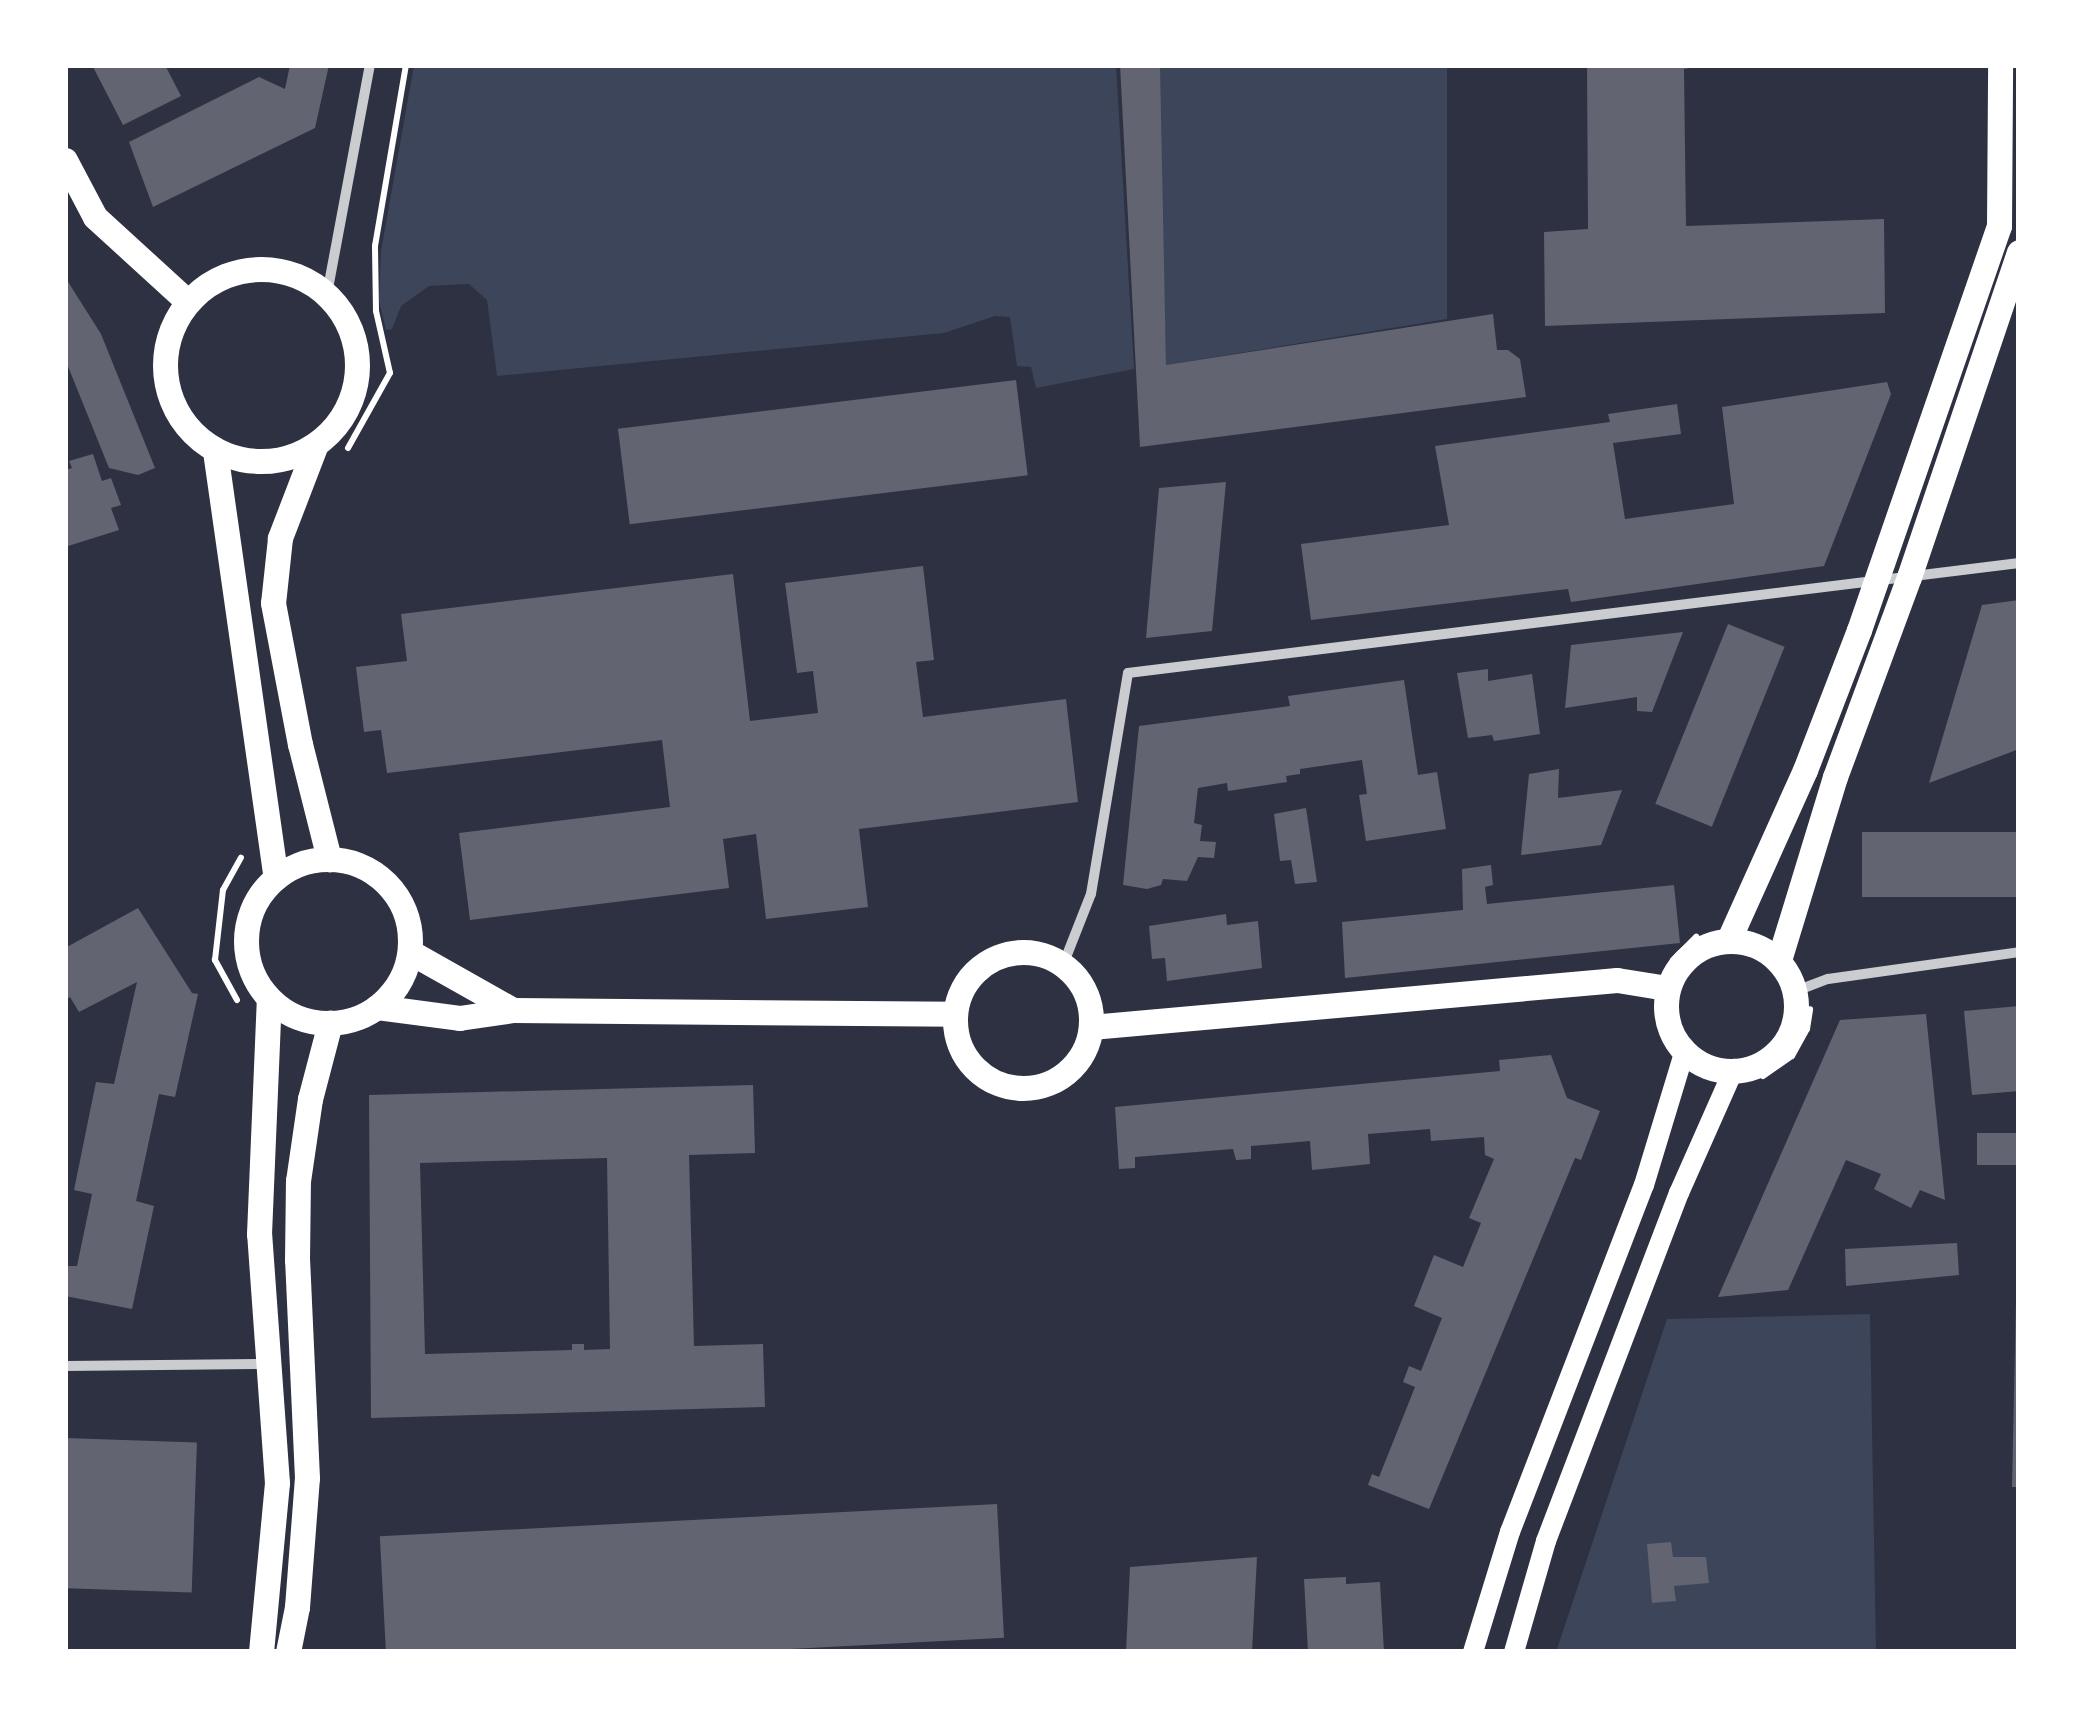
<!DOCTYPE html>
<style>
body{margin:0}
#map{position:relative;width:2084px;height:1717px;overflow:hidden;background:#2d3142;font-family:Overpass,sans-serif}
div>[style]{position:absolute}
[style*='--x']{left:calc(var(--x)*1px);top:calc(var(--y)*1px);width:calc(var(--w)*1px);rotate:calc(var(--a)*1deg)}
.green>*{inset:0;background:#3c4559}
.building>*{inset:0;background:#626471;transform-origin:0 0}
.path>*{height:6px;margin:-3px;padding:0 3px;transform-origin:3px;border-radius:3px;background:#fff}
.minor>*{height:10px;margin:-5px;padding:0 5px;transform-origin:5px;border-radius:5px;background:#caccd0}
.secondary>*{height:20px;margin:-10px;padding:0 10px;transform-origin:10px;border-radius:10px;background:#fff}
.primary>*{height:25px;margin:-12.5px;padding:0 12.5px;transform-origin:12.5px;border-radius:12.5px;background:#fff}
.primary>.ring{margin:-12.5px;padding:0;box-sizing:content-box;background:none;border:25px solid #fff;border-radius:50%}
span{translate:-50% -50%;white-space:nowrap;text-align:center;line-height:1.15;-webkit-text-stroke:8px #fff;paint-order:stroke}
.frame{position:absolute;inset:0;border:68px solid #fff;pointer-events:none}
</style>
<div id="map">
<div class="green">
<div style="clip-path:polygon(414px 65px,1116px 65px,1134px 369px,1036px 388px,1031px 367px,1017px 366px,1010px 317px,995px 316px,944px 333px,497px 376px,487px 300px,469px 284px,429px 286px,401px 306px,392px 329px,386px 330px,379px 300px,381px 251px)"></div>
<div style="clip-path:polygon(1158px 65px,1447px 65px,1447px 319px,1166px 365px)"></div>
<div style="clip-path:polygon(1870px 1314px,1876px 1652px,1556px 1652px,1667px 1319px)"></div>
</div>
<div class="building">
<div style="clip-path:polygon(92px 65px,165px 65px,181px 96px,123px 125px)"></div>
<div style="clip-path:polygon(290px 65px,329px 65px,315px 128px,153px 207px,129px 142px,259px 77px,285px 89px)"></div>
<div style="clip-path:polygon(1120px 65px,1160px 65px,1166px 365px,1493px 314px,1497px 350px,1508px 350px,1520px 359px,1526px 397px,1140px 447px)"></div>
<div style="clip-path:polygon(1587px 65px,1705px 65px,1684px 69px,1686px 226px,1884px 219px,1885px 313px,1545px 326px,1544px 232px,1588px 229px)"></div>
<div style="clip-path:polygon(65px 277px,101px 334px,155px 468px,138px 475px,109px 468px,65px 359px)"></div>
<div style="left:1016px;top:380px;width:96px;height:401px;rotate:83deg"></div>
<div style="clip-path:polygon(1887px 382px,1891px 394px,1824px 566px,1571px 602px,1568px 589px,1311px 620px,1301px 544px,1449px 525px,1435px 446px,1610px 422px,1608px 414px,1677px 404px,1681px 434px,1613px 443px,1625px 519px,1734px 504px,1722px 407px)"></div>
<div style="clip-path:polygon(93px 454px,102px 481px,111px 478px,121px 505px,111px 508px,119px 530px,65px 547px,65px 470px,72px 468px,69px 461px)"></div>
<div style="clip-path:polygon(1226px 482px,1212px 631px,1146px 638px,1159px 488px)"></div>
<div style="clip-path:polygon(923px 566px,934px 660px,916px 662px,923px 717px,1066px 699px,1078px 802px,859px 829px,868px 907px,766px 919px,756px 834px,723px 839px,729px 888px,470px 920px,459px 833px,670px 807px,662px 740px,387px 773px,381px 730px,364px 732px,356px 667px,407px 661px,401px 614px,733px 574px,750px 721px,818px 713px,813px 671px,797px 673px,785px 583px)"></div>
<div style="clip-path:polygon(2019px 600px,2019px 749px,1929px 783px,1982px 605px)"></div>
<div style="left:1728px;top:624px;width:61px;height:194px;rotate:22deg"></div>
<div style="clip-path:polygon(1683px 632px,1652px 712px,1637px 711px,1637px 697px,1565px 708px,1571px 645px)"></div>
<div style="clip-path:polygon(1488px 669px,1488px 681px,1532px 674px,1540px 734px,1494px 741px,1492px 735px,1468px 738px,1457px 673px)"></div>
<div style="clip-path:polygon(1404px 680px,1418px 775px,1437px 772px,1446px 829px,1366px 841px,1359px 795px,1367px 794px,1362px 760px,1300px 769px,1300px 774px,1286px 776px,1287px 782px,1228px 791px,1227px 783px,1198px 788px,1194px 823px,1202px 825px,1200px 841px,1216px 842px,1214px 858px,1198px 857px,1187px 881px,1163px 879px,1161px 885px,1147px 889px,1123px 885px,1139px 726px,1290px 706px,1288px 696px)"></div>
<div style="clip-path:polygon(1559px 769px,1558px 798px,1622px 790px,1601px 845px,1521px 855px,1529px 774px)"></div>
<div style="clip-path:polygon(1306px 808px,1317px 882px,1295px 884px,1291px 860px,1280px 861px,1274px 814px)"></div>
<div style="left:2019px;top:832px;width:65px;height:157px;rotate:90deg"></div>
<div style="clip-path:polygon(1491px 865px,1493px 885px,1485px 887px,1487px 904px,1674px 885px,1680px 943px,1345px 978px,1342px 922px,1463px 910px,1462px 869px)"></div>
<div style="clip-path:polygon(138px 908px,192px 993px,198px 994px,175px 1097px,159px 1094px,136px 1201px,154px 1206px,132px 1309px,65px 1296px,65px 1266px,77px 1266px,92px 1194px,74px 1190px,96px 1082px,114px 1084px,137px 982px,79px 1012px,70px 997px,65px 1000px,65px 948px)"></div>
<div style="clip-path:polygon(1226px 914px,1227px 925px,1258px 921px,1262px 968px,1167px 981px,1165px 958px,1152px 959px,1149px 926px)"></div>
<div style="clip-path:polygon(2019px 1006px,2019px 1091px,1972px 1095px,1964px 1011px)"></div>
<div style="clip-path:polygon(1926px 1014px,1945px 1200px,1920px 1190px,1911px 1208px,1874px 1189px,1881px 1174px,1846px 1160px,1788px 1290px,1718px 1297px,1840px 1020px)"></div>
<div style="clip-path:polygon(1551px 1055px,1567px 1098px,1600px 1111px,1581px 1160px,1575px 1158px,1429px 1509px,1368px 1485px,1372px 1474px,1379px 1477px,1415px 1387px,1403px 1382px,1409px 1366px,1421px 1371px,1442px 1318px,1414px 1306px,1434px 1255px,1463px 1267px,1481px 1223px,1469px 1218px,1494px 1159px,1485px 1155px,1484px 1137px,1431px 1141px,1430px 1129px,1368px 1134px,1370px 1164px,1312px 1170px,1310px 1141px,1251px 1146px,1251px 1159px,1236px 1160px,1233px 1149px,1135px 1157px,1135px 1168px,1119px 1169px,1115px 1107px,1500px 1071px,1499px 1060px)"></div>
<div style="clip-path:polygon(evenodd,753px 1085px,755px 1153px,689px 1155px,694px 1346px,763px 1344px,765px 1407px,371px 1418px,369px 1095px,753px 1085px,607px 1158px,610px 1349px,584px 1350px,584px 1344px,572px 1344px,572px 1350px,425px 1354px,420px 1163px,607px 1158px)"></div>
<div style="left:2019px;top:1133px;width:32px;height:42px;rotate:90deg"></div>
<div style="clip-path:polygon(1957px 1243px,1959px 1275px,1846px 1286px,1845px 1249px)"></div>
<div style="clip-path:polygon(2016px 1300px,2019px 1300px,2019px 1487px,2012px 1487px)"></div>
<div style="left:65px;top:1438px;width:132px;height:150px;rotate:2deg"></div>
<div style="left:997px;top:1504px;width:134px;height:618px;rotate:87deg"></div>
<div style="clip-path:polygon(1671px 1542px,1673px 1557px,1706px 1557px,1709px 1583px,1674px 1586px,1676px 1601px,1652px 1603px,1647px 1544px)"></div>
<div style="clip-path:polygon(1257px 1557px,1252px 1652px,1126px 1652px,1130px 1567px)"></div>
<div style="clip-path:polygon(1346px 1577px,1346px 1584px,1380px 1582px,1384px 1652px,1308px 1652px,1304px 1579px)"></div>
</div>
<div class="path">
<div style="--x:348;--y:448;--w:86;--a:-60.8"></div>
<div style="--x:390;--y:373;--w:64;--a:-102.7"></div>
<div style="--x:376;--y:311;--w:65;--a:-90.9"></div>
<div style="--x:375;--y:246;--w:184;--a:-80.3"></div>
<div style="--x:1673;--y:960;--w:33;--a:-45"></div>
<div style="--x:237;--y:1000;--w:46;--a:-118.8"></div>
<div style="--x:215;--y:960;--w:70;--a:-83.5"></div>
<div style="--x:223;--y:890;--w:37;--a:-61"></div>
<div style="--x:1763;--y:1076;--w:35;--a:-35"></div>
<div style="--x:1792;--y:1056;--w:31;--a:-61"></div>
<div style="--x:1807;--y:1029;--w:20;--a:-81"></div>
</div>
<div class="minor">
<div style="--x:327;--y:294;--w:233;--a:-79.4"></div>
<div style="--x:1063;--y:965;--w:76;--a:-68.5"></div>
<div style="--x:1091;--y:894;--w:224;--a:-80.5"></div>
<div style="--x:1128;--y:673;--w:898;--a:-7.04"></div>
<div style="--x:1796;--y:991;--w:34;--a:-21"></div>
<div style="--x:1828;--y:979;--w:193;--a:-8"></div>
<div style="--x:65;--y:1366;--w:200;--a:-0.6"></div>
</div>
<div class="secondary">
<div style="--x:1473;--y:1652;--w:126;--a:-72.9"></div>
<div style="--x:1510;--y:1532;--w:372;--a:-68.9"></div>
<div style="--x:1644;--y:1185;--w:138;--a:-73.1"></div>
<div style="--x:1514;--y:1652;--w:116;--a:-73.9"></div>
<div style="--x:1546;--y:1541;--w:373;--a:-69.1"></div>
<div style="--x:1679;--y:1193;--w:136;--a:-66.1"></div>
</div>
<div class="primary">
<div style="--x:65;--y:160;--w:64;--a:62.2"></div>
<div style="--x:95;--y:217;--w:126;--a:42.4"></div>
<div class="ring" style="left:165px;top:269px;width:167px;height:167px"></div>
<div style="--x:316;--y:444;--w:101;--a:111"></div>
<div style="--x:280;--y:538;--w:65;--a:96.1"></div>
<div style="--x:273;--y:603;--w:144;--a:79.2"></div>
<div style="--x:300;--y:744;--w:119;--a:75.8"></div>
<div style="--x:215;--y:451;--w:431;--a:81.9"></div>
<div class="ring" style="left:246px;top:859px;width:139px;height:139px"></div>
<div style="--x:1729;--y:939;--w:185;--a:-65.8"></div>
<div style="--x:1805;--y:770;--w:150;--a:-68.9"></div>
<div style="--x:1859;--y:630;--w:428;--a:-70.9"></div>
<div style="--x:1999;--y:226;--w:161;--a:-89.6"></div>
<div class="ring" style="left:1666px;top:941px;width:105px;height:105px"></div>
<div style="--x:410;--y:952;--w:118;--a:29.4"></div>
<div class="ring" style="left:955px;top:952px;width:111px;height:111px"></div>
<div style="--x:1779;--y:960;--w:191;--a:-73"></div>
<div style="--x:1835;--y:777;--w:213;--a:-69.7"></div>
<div style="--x:1909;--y:577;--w:343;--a:-71.3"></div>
<div style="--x:377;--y:1007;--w:83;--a:7.6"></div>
<div style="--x:459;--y:1018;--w:55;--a:-8.4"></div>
<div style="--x:513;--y:1010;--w:442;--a:0.5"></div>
<div style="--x:1091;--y:1027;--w:528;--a:-5.11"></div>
<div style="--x:1617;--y:980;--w:51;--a:9.1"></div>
<div style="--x:261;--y:1652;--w:170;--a:-84.6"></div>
<div style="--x:277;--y:1483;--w:250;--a:-94.1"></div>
<div style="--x:259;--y:1234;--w:236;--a:-87.6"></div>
<div style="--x:288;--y:1652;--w:46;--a:-78.7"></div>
<div style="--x:297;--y:1607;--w:129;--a:-85.6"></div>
<div style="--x:307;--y:1478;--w:218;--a:-92.6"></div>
<div style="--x:297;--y:1260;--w:79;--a:-89.3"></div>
<div style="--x:298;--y:1181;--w:83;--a:-81.7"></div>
<div style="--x:310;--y:1099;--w:79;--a:-75.3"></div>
</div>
<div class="frame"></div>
</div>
